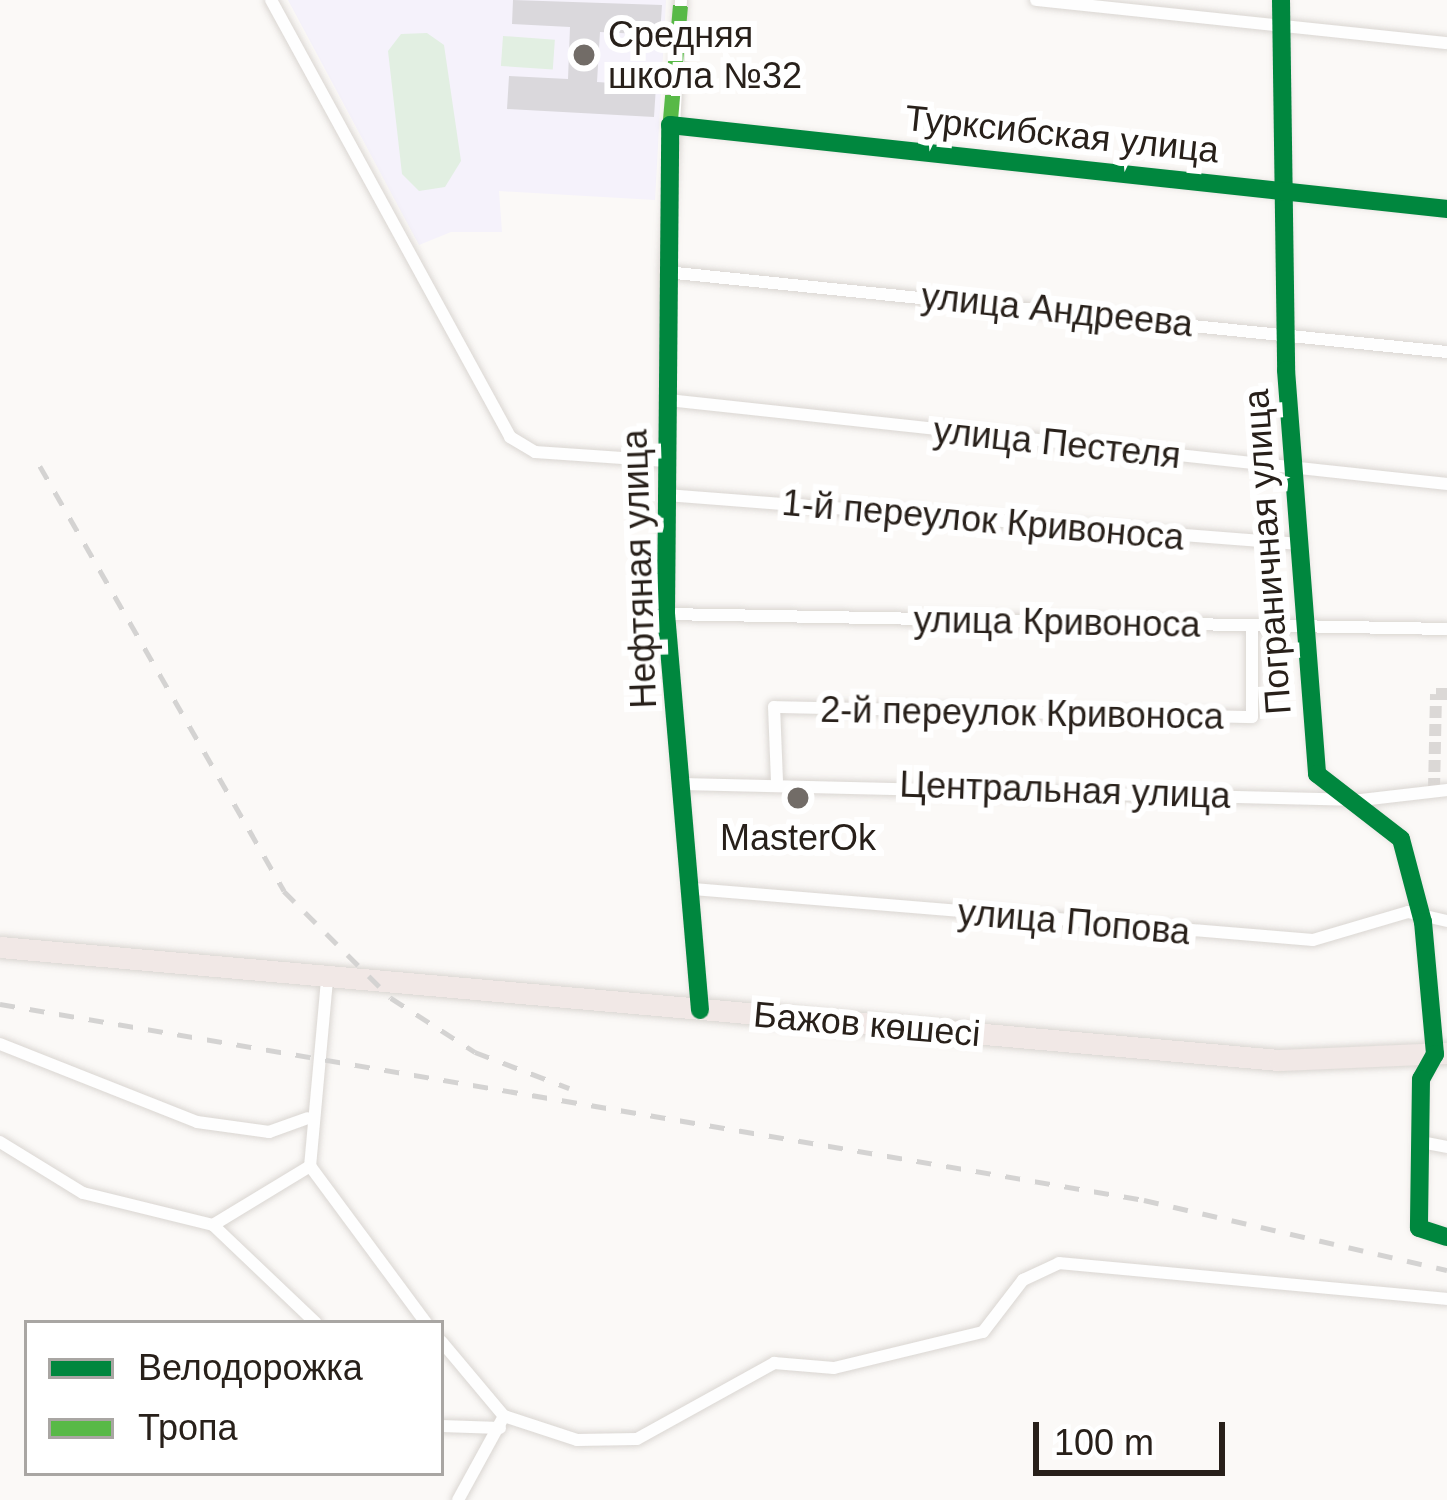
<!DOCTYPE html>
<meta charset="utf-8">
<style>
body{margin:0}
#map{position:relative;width:1447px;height:1500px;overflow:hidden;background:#fbf9f7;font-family:Helvetica,sans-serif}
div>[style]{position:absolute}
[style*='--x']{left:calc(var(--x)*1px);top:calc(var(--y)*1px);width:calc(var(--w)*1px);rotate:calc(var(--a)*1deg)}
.education>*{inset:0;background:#f5f2fb}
.green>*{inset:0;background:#e2efe2;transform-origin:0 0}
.building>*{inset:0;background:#dad8dc}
.street-tunnel>*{height:12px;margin-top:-6px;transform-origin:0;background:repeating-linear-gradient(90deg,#dbd8d6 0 12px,transparent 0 18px)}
.roads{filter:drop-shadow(0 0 3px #dad6d2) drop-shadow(0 0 3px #dad6d2)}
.street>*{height:12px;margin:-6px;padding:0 6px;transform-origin:6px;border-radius:6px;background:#fefefe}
.primary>*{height:21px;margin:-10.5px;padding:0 10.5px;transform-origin:10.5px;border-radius:10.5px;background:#f1e8e6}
.rail>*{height:4.5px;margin-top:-2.25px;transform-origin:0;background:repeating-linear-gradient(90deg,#d4d3d2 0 15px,transparent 0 30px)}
.quiet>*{height:15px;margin-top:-7.5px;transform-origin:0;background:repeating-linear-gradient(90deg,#58b947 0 30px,transparent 0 45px)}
.cycleway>*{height:18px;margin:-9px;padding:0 9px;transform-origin:9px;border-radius:9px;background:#00873e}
.dots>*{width:33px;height:33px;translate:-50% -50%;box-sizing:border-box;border:6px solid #fff;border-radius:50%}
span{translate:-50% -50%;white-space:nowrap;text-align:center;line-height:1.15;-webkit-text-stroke:12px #fff;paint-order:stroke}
.poi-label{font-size:36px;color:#28201a}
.left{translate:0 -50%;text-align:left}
.street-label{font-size:36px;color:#28201a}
.legend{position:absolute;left:24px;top:1320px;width:420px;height:156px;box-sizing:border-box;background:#fff;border:3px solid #a9a6a3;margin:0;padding:15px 21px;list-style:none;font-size:36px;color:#28201a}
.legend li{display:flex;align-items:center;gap:24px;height:60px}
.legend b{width:60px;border:3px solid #a9a6a3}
.scale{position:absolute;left:1033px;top:1422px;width:192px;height:54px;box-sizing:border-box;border:6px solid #28201a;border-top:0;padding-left:15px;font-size:36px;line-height:42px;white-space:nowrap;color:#28201a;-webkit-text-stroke:9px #fff;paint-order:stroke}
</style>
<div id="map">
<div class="education">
<div style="clip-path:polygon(288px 0,666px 0,655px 200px,499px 191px,502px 232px,451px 232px,419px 245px)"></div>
</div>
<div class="green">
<div style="clip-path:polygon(427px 33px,444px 45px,461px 161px,445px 187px,419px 191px,402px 174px,388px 51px,401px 34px)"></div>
<div style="left:503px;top:36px;width:52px;height:30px;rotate:4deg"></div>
</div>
<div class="building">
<div style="clip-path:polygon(513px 0,662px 5px,660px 35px,600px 32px,597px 82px,656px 86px,654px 117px,507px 109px,509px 76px,568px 79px,570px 27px,512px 24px)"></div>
</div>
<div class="street-tunnel">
<div style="--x:1434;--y:790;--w:96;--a:-88.8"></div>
<div style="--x:1436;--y:694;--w:11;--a:0"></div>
</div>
<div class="roads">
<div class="street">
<div style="--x:271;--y:0;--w:498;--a:61.3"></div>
<div style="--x:510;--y:437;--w:29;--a:31"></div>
<div style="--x:535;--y:452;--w:131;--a:3.9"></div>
<div style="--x:681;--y:0;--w:272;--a:93.2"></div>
<div style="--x:666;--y:272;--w:342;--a:90"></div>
<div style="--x:666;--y:614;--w:397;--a:85.1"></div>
<div style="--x:1036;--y:0;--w:413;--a:6"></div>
<div style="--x:1281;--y:0;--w:370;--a:89.2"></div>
<div style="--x:1286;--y:370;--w:405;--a:85.6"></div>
<div style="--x:1317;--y:774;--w:106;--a:37.7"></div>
<div style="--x:1401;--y:839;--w:86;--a:75.2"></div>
<div style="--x:1423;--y:922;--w:133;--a:84.8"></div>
<div style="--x:1435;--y:1054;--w:29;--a:119"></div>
<div style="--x:1421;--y:1079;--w:149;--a:90.8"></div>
<div style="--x:1419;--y:1228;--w:29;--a:18"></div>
<div style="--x:670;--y:125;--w:782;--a:6.17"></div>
<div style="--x:666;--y:272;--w:785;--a:5.85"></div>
<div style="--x:668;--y:400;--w:784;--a:6.15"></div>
<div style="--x:666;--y:495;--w:636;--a:4.42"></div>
<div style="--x:666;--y:614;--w:781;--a:1.1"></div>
<div style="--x:777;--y:781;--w:74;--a:-92.3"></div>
<div style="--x:774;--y:707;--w:478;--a:1.2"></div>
<div style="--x:1252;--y:717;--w:91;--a:-90"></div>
<div style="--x:682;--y:784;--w:679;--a:1.35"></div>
<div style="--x:1361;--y:800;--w:87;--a:-6.6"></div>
<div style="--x:693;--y:889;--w:622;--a:4.7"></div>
<div style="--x:1313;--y:940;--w:99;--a:-16.4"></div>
<div style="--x:1408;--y:912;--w:40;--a:13"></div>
<div style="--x:327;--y:980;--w:187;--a:95.2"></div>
<div style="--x:310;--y:1166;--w:195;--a:53.5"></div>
<div style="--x:0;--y:1044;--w:212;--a:21.6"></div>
<div style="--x:197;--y:1122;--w:73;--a:7.9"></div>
<div style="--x:269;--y:1132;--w:41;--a:-19.7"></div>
<div style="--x:0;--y:1142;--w:97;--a:31.6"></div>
<div style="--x:83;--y:1193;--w:134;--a:13.8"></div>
<div style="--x:213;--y:1225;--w:142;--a:43.6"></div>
<div style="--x:1421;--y:1142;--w:26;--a:11"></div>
<div style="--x:213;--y:1225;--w:114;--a:-31.3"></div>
<div style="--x:441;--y:1341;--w:98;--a:50"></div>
<div style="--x:504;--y:1416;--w:77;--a:18.2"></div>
<div style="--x:577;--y:1440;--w:60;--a:-1"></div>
<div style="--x:637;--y:1439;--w:157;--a:-29"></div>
<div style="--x:774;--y:1363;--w:60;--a:4.8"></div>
<div style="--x:834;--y:1368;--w:153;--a:-13.6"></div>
<div style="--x:983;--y:1332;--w:66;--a:-52.4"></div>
<div style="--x:1023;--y:1280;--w:40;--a:-25"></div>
<div style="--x:1059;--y:1263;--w:390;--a:5.3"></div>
<div style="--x:441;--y:1426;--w:59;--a:1.9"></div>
<div style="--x:458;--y:1500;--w:96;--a:-61.3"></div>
</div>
<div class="primary">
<div style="--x:0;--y:947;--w:1284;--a:5.05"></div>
<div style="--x:1279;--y:1060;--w:168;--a:-2.4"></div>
</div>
</div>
<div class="rail">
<div style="--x:40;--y:466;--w:490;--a:60.1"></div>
<div style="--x:284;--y:891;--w:151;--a:45"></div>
<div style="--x:391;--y:998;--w:100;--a:32.7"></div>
<div style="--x:475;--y:1052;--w:101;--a:21"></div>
<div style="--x:0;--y:1004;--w:1161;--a:9.72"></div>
<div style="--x:1144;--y:1200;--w:311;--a:13"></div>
</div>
<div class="quiet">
<div style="--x:670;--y:125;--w:125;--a:-85"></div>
</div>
<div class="cycleway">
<div style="--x:1281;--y:0;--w:370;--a:89.2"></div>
<div style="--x:1286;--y:370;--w:405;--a:85.6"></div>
<div style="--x:1317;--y:774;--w:106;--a:37.7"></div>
<div style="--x:1401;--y:839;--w:86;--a:75.2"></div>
<div style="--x:1423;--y:922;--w:133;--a:84.8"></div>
<div style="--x:1435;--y:1054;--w:29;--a:119"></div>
<div style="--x:1421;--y:1079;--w:149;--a:90.8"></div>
<div style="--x:1419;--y:1228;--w:29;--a:18"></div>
<div style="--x:700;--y:1010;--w:397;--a:-94.9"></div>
<div style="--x:666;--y:614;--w:489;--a:-89.5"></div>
<div style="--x:670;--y:125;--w:782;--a:6.17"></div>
</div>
<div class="dots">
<div style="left:584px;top:55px;background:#726c67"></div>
<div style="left:798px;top:798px;background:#726c67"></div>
</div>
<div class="poi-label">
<span class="left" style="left:608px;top:55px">Средняя<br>школа №32</span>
<span style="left:798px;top:838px">MasterOk</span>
</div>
<div class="street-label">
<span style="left:1062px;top:134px;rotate:6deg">Турксибская улица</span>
<span style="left:1057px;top:310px;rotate:6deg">улица Андреева</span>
<span style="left:1057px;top:443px;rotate:6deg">улица Пестеля</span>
<span style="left:983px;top:520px;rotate:5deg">1-й переулок Кривоноса</span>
<span style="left:1267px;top:552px;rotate:-94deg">Пограничная улица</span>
<span style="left:639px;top:569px;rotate:-92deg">Нефтяная улица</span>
<span style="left:1057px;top:622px;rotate:1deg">улица Кривоноса</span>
<span style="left:1022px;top:713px;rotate:1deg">2-й переулок Кривоноса</span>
<span style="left:1065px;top:790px;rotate:2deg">Центральная улица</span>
<span style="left:1074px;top:922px;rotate:5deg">улица Попова</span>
<span style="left:867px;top:1024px;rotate:5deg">Бажов көшесі</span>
</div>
<ul class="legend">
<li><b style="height:15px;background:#00873e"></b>Велодорожка</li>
<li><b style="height:15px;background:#58b947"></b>Тропа</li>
</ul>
<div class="scale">100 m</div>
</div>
